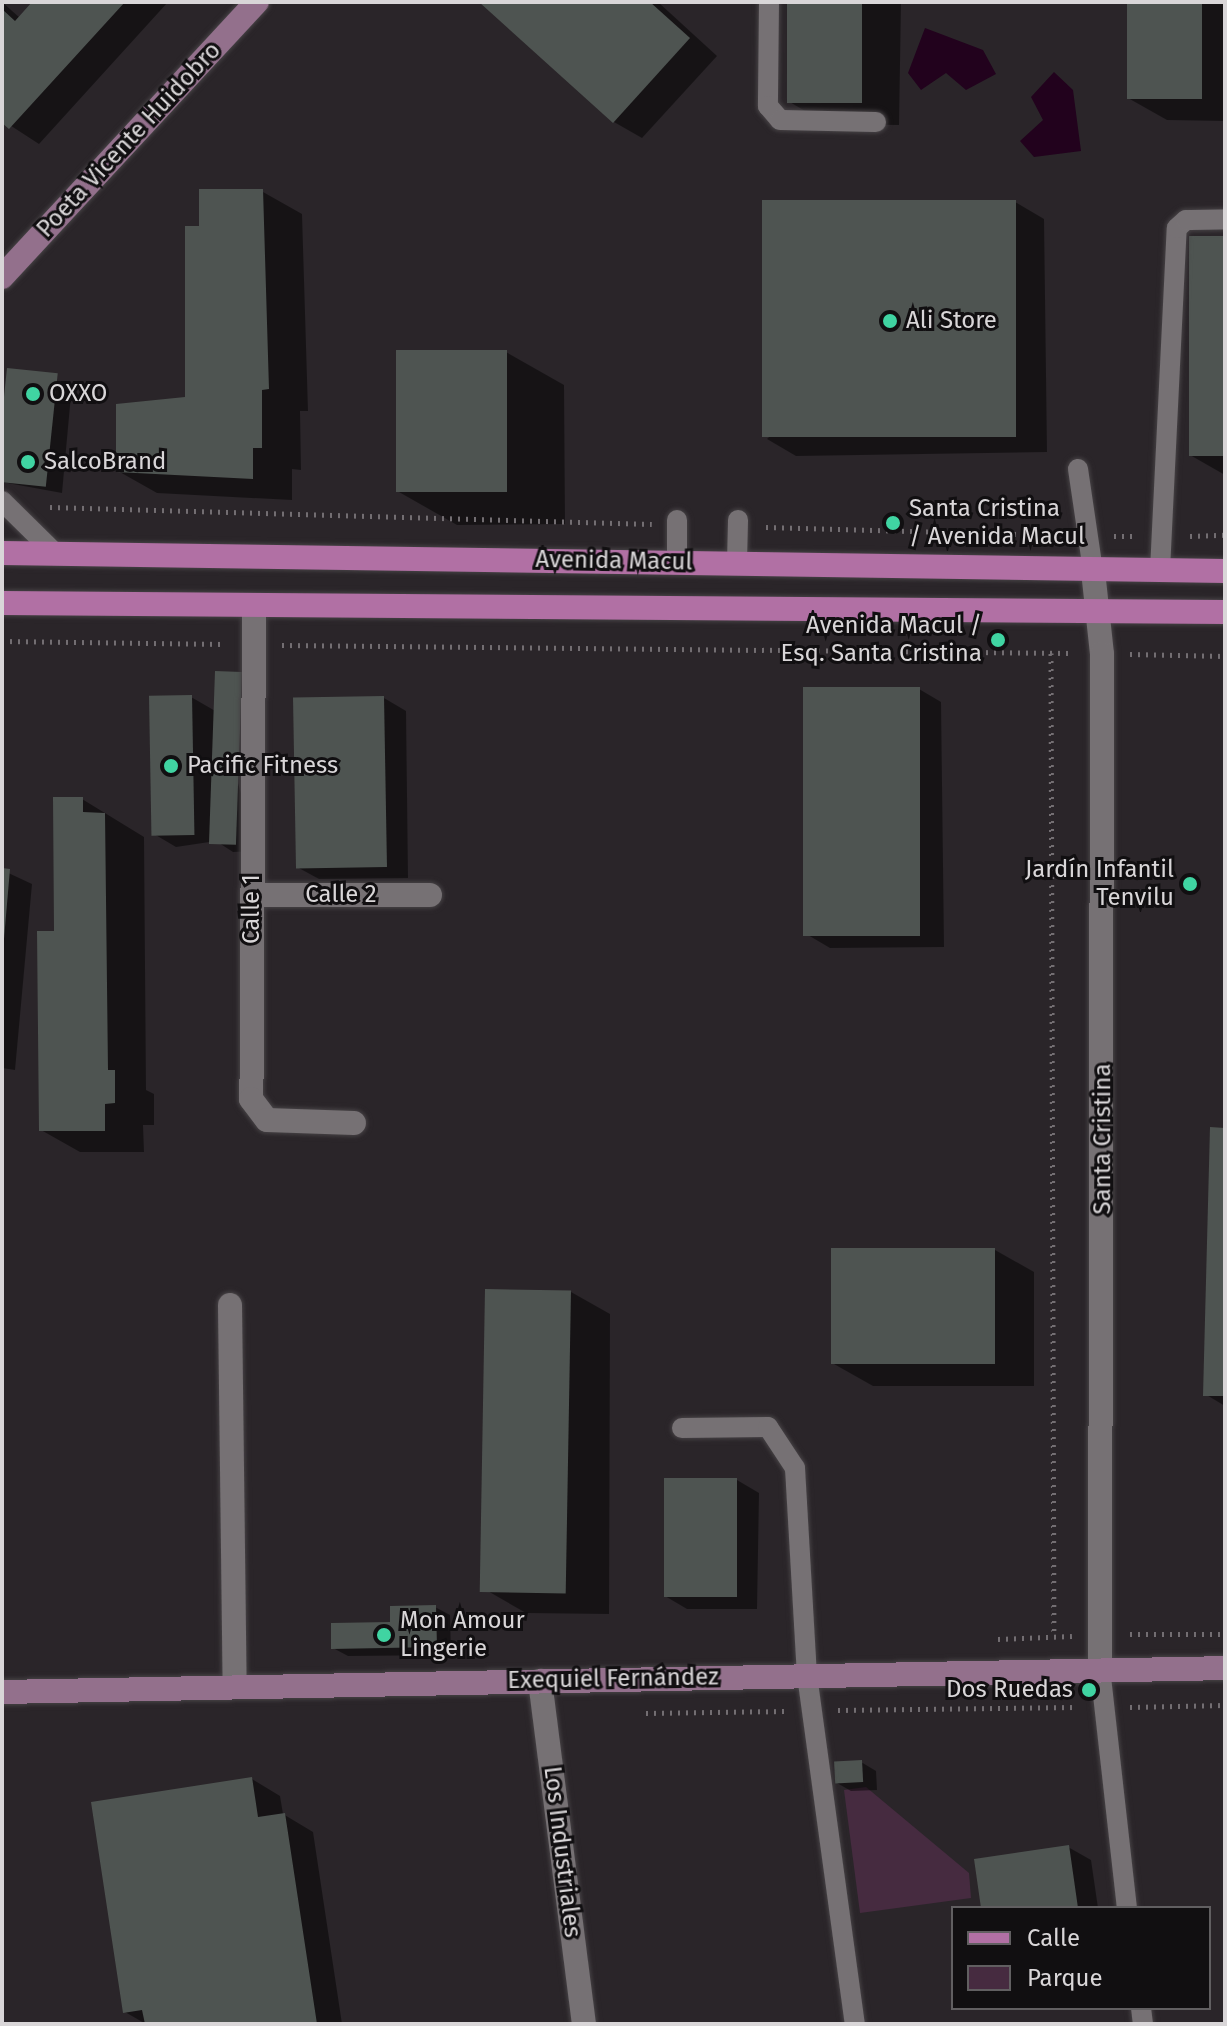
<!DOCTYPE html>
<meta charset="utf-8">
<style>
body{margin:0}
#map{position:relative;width:1227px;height:2026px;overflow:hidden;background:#2a2529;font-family:"Fira Sans",sans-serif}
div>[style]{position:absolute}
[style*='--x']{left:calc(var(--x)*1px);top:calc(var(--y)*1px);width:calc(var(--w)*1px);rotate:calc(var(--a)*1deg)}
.green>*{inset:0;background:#462b40}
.water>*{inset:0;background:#22021d}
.shadow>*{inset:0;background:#0007}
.building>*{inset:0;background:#4e5451;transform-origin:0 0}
.path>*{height:5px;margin-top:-2.5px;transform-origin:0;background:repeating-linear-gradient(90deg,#736e72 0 2px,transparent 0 8px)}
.roads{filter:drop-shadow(0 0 2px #464245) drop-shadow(0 0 2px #464245)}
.lane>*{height:20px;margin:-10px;padding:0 10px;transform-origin:10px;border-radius:10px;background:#767174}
.street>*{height:24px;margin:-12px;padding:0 12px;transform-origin:12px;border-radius:12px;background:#767174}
.secondary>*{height:24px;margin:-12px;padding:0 12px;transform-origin:12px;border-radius:12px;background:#93708c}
.primary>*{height:24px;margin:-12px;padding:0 12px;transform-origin:12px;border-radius:12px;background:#b170a4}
.dots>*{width:22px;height:22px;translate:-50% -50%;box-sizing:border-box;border:4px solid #110f11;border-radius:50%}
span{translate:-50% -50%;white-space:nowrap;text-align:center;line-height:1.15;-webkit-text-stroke:6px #110f11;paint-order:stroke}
.street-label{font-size:24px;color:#d9d6d8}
.poi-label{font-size:24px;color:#d9d6d8}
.left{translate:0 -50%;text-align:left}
.right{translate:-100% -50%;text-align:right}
.frame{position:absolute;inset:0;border:4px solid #d9d6d8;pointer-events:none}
.legend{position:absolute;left:951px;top:1906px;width:260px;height:104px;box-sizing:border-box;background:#110f11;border:2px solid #615f61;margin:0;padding:10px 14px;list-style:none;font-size:24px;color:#d9d6d8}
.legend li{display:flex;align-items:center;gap:16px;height:40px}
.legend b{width:40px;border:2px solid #615f61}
</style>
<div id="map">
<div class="green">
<div style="clip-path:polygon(866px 1787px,969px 1873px,971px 1898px,860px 1913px,844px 1790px)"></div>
</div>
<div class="water">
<div style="clip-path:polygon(925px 28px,983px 50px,996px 74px,966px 90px,946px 73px,921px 90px,908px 73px)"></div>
<div style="clip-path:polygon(1054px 72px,1073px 90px,1081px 151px,1034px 157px,1020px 141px,1043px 120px,1031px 97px)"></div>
</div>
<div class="shadow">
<div style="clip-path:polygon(2px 2px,20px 18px,35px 2px,168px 2px,39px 144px,2px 120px)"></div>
<div style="clip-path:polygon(482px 2px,658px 2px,717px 56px,642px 138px,614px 122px)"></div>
<div style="clip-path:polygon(789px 2px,901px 2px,899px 125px,827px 124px,788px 101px)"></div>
<div style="clip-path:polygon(1129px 2px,1225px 2px,1225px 121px,1167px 120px,1128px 98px)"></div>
<div style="clip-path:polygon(263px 192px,302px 214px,308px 411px,300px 411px,301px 470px,292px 469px,292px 500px,157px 493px,118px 471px,187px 399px,201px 228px)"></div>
<div style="clip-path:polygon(1015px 202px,1044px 219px,1047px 452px,796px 456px,767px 439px)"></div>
<div style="clip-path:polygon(1225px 238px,1225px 475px,1190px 455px)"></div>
<div style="clip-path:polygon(506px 352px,564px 385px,565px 524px,457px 525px,399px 492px)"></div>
<div style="clip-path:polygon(9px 371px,72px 384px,62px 493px,2px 482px)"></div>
<div style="clip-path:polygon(919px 689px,941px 702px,944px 947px,830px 948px,808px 935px)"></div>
<div style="clip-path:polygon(191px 697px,217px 712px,258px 851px,233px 852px,216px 841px,176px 847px,154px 834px)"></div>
<div style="clip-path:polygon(384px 698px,406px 711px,408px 878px,319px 879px,297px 867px)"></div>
<div style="clip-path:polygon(82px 799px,144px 837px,146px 1090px,154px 1094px,154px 1125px,143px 1125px,144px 1152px,80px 1152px,41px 1130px)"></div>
<div style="clip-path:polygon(2px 870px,32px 884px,15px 1070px,2px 1068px)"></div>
<div style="clip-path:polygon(1225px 1130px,1225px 1406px,1205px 1394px)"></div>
<div style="clip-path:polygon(995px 1250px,1034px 1272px,1034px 1386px,873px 1386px,834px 1364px)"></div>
<div style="clip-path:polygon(571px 1292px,610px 1314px,609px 1614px,526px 1613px,486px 1590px)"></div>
<div style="clip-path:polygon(737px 1480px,759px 1493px,757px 1609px,687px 1609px,665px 1596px)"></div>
<div style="clip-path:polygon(435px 1607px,450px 1615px,451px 1655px,348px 1656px,333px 1648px)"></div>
<div style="clip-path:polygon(861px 1762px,876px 1771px,877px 1790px,851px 1791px,837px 1783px)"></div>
<div style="clip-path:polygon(252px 1779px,280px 1796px,283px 1814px,313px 1832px,342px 2024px,146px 2024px,125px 2012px)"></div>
<div style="clip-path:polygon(1068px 1847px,1091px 1860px,1098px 1908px,983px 1908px)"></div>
</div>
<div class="building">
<div style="clip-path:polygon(32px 2px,125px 2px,9px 129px,2px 123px,2px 9px,15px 21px)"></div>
<div style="clip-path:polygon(479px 2px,650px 2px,690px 38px,613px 123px)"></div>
<div style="left:787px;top:2px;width:75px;height:101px"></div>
<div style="left:1127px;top:2px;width:75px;height:97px"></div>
<div style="clip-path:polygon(199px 189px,263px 189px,269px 389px,262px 390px,262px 448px,253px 448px,253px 479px,116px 472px,116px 404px,185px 397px,185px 226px,199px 226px)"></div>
<div style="left:1016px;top:200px;width:237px;height:254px;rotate:90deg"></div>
<div style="left:1189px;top:236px;width:36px;height:220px"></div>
<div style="left:507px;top:350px;width:142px;height:111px;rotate:90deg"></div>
<div style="left:7px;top:368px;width:51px;height:114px;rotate:6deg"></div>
<div style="left:215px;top:671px;width:27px;height:173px;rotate:2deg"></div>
<div style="left:920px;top:687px;width:249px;height:117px;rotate:90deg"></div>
<div style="left:192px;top:695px;width:140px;height:43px;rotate:89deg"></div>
<div style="left:384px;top:696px;width:171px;height:91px;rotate:89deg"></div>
<div style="clip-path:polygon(53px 797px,83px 797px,83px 812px,105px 813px,108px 1070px,115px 1070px,115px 1103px,105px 1104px,105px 1131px,39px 1131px,37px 931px,54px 931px)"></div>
<div style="clip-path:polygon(2px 868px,10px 869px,4px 939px,2px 939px)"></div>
<div style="clip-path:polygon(1210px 1127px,1225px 1128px,1225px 1396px,1203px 1396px)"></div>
<div style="left:995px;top:1248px;width:116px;height:164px;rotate:90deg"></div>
<div style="left:485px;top:1289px;width:86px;height:303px;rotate:1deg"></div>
<div style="left:664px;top:1478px;width:73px;height:119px"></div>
<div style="clip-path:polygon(436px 1605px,437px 1647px,331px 1649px,331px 1623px,390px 1622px,390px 1606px)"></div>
<div style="left:862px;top:1760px;width:22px;height:28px;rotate:87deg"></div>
<div style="clip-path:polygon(252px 1777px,258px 1817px,285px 1813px,317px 2024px,145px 2024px,142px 2010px,123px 2013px,91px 1802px)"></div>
<div style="clip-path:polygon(1069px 1845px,1078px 1908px,981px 1908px,974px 1859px)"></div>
</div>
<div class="path">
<div style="--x:50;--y:507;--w:602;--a:1.62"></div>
<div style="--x:766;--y:527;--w:294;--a:1.6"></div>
<div style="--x:1114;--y:536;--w:22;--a:0"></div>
<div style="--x:1190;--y:536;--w:35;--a:-2"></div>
<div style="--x:2;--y:641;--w:222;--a:0.8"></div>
<div style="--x:282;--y:645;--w:790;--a:0.58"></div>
<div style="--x:1051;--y:653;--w:983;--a:89.83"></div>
<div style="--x:1130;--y:654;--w:95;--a:1.2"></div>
<div style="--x:1130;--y:1634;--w:95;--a:0"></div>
<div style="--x:998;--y:1639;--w:74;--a:-2.3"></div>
<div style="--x:1130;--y:1707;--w:95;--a:-1.2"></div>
<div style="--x:838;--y:1710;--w:238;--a:-0.7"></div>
<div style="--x:646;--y:1713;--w:138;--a:-0.8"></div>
</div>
<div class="roads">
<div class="lane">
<div style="--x:769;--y:2;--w:104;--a:90.6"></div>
<div style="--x:768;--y:106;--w:18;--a:49"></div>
<div style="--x:780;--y:120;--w:96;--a:1.2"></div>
<div style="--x:1078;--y:469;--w:103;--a:81.6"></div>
<div style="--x:2;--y:501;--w:76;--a:44.5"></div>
<div style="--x:677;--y:520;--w:42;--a:90"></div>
<div style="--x:737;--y:562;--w:42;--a:-88.6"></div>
<div style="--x:1160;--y:570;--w:342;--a:-87.2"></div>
<div style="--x:1177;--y:228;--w:12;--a:-42"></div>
<div style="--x:1186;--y:220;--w:39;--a:-1"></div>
<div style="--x:682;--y:1428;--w:86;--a:-0.7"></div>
<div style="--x:768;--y:1427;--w:49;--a:56.6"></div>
<div style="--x:795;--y:1468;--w:207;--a:86.7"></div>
<div style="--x:807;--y:1675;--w:352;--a:82.2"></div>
<div style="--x:1100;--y:1668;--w:242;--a:83.6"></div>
<div style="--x:1141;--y:2008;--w:16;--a:83"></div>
</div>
<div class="street">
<div style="--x:1093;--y:571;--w:83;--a:83.8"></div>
<div style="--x:1102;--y:654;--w:1014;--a:90.11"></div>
<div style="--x:254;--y:605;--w:494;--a:90.3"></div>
<div style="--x:251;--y:1099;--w:26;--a:53"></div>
<div style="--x:267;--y:1120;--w:87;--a:2"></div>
<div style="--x:252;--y:895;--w:178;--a:0"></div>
<div style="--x:230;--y:1305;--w:382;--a:89.3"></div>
<div style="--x:540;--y:1681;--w:346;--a:82.7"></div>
</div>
<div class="secondary">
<div style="--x:2;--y:277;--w:375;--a:-47.2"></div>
<div style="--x:2;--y:1692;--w:1223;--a:-1.12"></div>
</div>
<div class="primary">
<div style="--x:2;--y:553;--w:1223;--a:0.84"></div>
<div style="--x:2;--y:603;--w:1223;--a:0.42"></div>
</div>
</div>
<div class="dots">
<div style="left:890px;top:321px;background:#40d4a2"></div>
<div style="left:33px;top:394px;background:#40d4a2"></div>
<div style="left:28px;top:462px;background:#40d4a2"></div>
<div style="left:893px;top:523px;background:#40d4a2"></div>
<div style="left:998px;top:640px;background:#40d4a2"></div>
<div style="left:171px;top:766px;background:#40d4a2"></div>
<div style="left:1190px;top:884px;background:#40d4a2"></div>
<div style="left:384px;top:1635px;background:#40d4a2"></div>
<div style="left:1089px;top:1690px;background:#40d4a2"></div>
</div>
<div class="street-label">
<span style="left:129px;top:140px;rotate:-47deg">Poeta Vicente Huidobro</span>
<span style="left:614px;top:561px;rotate:1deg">Avenida Macul</span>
<span style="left:341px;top:895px">Calle 2</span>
<span style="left:252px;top:909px;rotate:-90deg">Calle 1</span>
<span style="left:1103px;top:1139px;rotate:-90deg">Santa Cristina</span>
<span style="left:613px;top:1679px;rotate:-1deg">Exequiel Fernández</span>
<span style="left:562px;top:1852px;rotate:83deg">Los Industriales</span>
</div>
<div class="poi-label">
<span class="left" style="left:906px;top:321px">Ali Store</span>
<span class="left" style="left:49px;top:394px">OXXO</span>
<span class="left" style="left:44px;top:462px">SalcoBrand</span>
<span class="left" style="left:909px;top:523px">Santa Cristina<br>/ Avenida Macul</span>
<span class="right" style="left:982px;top:640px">Avenida Macul /<br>Esq. Santa Cristina</span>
<span class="left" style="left:187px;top:766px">Pacific Fitness</span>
<span class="right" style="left:1174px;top:884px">Jardín Infantil<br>Tenvilu</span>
<span class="left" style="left:400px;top:1635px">Mon Amour<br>Lingerie</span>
<span class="right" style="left:1073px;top:1690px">Dos Ruedas</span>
</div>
<div class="frame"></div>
<ul class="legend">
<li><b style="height:10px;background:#b170a4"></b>Calle</li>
<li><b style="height:22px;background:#462b40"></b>Parque</li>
</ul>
</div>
